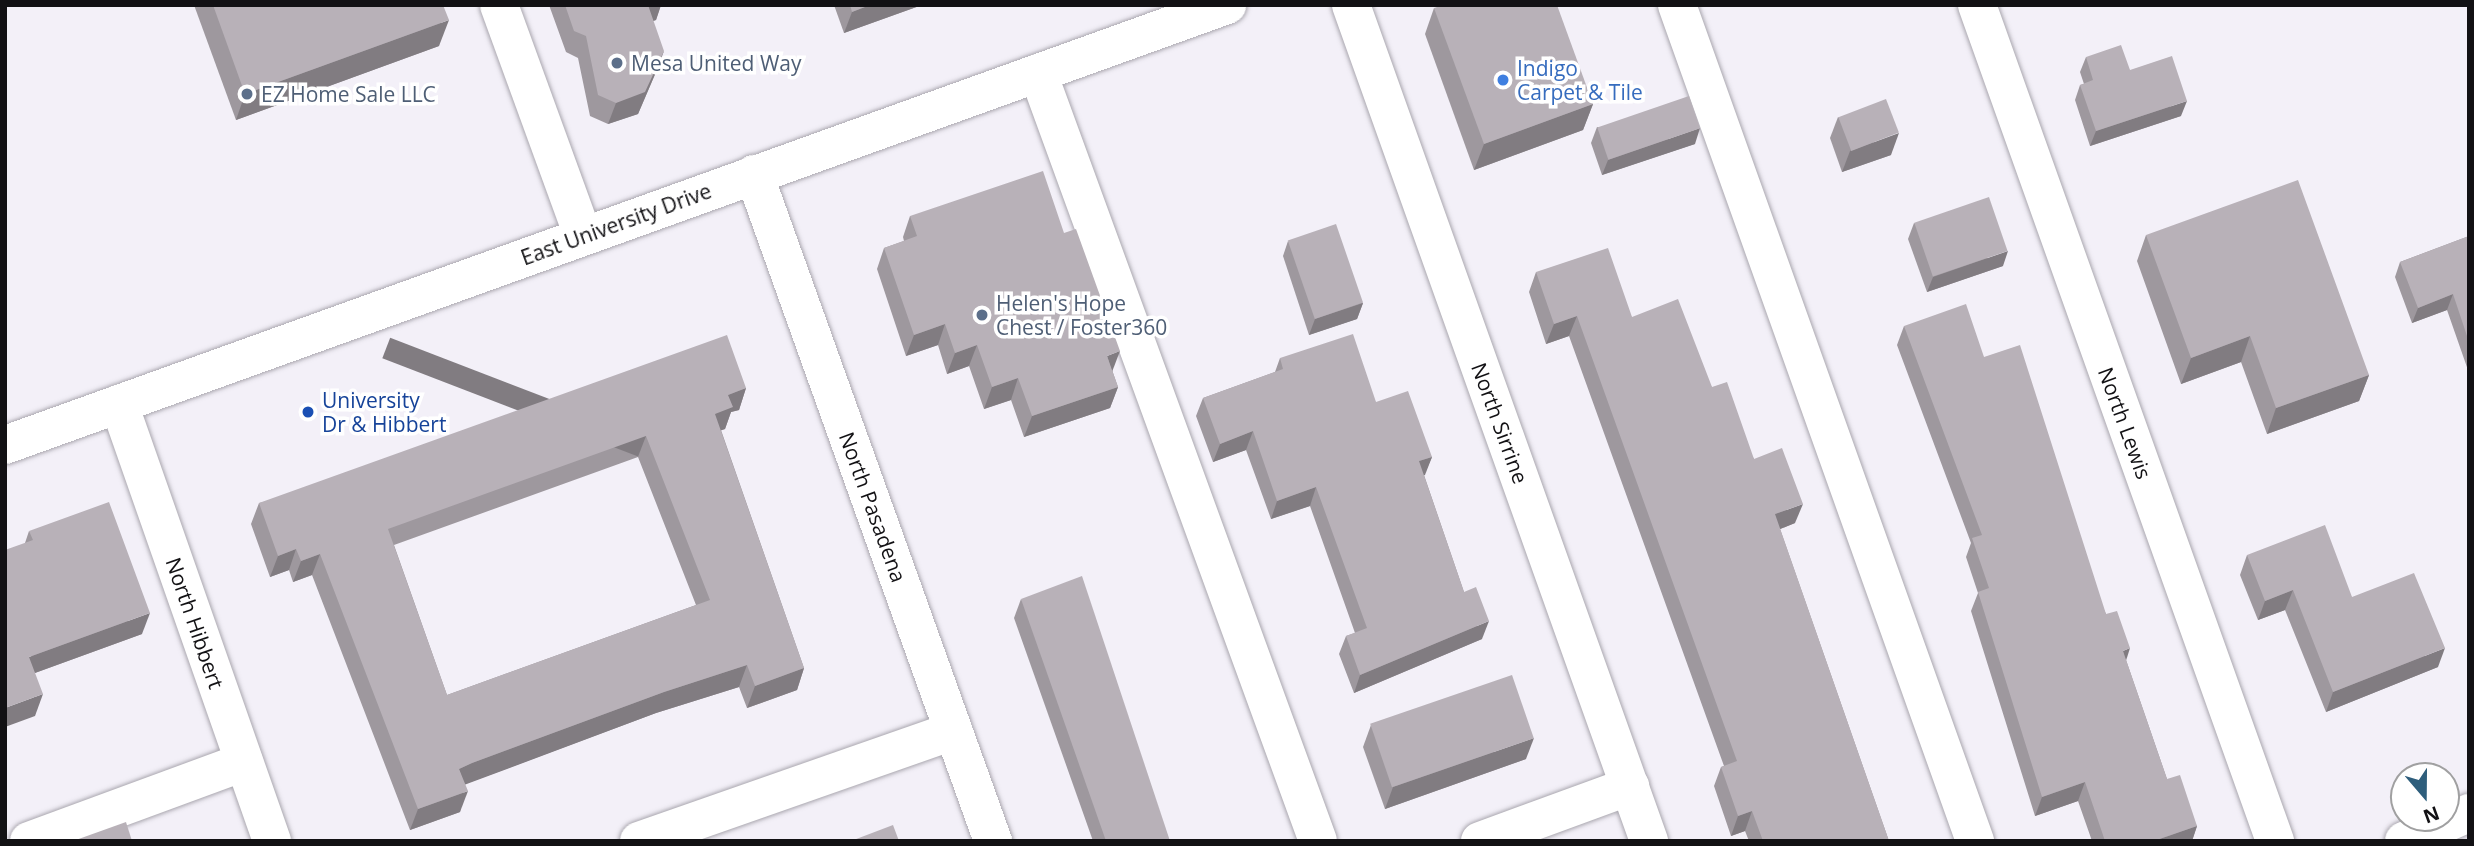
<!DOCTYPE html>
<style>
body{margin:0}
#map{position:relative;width:2474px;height:846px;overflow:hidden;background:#f3f0f8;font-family:"Open Sans",sans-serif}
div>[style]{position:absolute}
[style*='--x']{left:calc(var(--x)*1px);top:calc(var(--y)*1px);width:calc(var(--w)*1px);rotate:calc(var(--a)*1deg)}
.roads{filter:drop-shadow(0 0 2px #aaa7af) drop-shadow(0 0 2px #aaa7af)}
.minor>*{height:38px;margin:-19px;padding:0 19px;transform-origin:19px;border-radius:19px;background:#fff}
.major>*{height:38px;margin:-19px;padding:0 19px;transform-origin:19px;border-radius:19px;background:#fff}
.wall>*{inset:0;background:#9e989e}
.shaded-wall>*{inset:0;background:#817c81;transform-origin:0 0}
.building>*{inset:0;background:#b8b1b8;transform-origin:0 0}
.dots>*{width:19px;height:19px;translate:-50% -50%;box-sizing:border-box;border:4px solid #fff;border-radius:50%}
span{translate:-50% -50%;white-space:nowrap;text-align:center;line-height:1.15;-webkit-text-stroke:7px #fff;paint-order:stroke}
.service-label{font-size:21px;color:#4e5e75}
.left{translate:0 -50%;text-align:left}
.shop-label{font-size:21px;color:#366cbe}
.street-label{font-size:21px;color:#121114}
.transit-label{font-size:21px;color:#164399}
.frame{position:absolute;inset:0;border:7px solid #121114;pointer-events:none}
.north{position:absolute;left:2390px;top:762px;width:70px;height:70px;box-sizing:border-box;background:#fff;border:2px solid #a0a0a1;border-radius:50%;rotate:160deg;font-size:19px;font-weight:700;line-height:28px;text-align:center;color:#121114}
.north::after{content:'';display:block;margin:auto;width:24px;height:32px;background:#2e5e7c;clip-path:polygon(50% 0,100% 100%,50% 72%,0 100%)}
</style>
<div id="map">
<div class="roads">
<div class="minor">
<div style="--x:499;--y:5;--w:246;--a:70"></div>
<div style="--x:1351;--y:5;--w:888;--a:70.38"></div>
<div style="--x:1677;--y:5;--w:888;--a:70.38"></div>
<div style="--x:1977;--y:5;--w:888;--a:70.38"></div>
<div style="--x:1038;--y:73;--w:817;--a:69.97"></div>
<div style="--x:754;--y:174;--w:709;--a:70.29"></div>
<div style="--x:119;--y:404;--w:463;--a:70.7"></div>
<div style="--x:29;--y:841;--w:229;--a:-20.2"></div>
<div style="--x:639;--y:841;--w:333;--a:-19.3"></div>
<div style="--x:1480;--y:841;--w:160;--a:-20.1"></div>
<div style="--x:2404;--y:841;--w:71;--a:-23.3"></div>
</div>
<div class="major">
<div style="--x:5;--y:445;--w:1299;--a:-19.8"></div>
</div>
</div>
<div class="wall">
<div style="clip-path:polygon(194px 5px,443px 5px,439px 46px,236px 120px)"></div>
<div style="clip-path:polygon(549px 5px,661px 5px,656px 20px,653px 21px,656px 72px,638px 114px,608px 124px,590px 116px,578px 58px,566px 52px)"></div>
<div style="clip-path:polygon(834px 5px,922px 5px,844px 33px)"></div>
<div style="clip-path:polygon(1434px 8px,1593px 104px,1583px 130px,1474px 170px,1425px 34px)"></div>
<div style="clip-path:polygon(2086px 57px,2130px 70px,2181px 116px,2090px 146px,2075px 100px,2080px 85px,2084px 84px,2080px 72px)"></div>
<div style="clip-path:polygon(1838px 117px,1891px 155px,1842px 172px,1830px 138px)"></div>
<div style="clip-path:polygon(1597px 127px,1695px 144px,1602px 175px,1591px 143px)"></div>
<div style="clip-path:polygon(910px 216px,1064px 233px,1118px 387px,1110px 408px,1024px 437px,1011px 400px,984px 409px,969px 366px,947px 374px,938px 345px,906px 356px,877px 269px,884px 248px,904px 241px,903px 237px)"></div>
<div style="clip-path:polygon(1914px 223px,2003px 266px,1927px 292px,1908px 239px)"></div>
<div style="clip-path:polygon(2146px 235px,2369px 375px,2359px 401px,2267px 434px,2241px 362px,2181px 384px,2137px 261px)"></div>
<div style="clip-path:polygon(2469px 236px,2469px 373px,2447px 310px,2412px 323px,2395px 277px,2400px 262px)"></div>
<div style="clip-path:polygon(1288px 241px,1363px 303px,1357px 319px,1309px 335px,1283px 256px)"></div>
<div style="clip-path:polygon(1536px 272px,1632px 317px,1712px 387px,1754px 459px,1795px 523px,1780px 529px,1889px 841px,1749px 841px,1745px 831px,1731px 836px,1714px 786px,1721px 767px,1724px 766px,1569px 336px,1546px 344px,1529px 292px)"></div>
<div style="clip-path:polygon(1904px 326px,1984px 357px,2106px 614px,2126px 660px,2167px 779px,2197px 826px,2192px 841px,2092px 841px,2078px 801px,2035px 816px,1971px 611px,1978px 593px,1966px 557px,1971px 543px,1897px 345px)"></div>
<div style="clip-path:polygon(1280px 358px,1376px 402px,1432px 457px,1424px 475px,1464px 592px,1482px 639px,1354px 693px,1339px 654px,1346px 636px,1355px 633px,1310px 506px,1271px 519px,1246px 450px,1213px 462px,1196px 416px,1203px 398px,1275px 372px)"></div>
<div style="clip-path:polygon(evenodd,746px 388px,739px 410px,731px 412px,725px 429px,721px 430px,804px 668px,797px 690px,747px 708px,739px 687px,656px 713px,465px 784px,460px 812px,410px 830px,312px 575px,293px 582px,289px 570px,270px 577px,251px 524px,259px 503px,746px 388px,638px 457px,696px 605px,447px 695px,394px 545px,638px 457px)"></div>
<div style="clip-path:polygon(29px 531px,142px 634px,35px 673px,35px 716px,25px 543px)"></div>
<div style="clip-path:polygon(2247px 555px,2352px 597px,2438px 667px,2326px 712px,2285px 610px,2258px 620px,2240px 575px)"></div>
<div style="clip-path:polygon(1021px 599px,1170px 841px,1093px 841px,1014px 618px)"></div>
<div style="clip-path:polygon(1371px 725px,1526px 759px,1385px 809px,1363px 747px)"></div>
</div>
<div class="shaded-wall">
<div style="clip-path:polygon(646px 5px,661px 5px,656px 20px,639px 25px)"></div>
<div style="clip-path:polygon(870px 5px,922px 5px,844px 33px,852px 12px)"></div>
<div style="clip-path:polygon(449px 20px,439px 46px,236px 120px,245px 94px)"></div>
<div style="clip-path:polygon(664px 51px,656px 72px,638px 114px,608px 124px,616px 103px)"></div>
<div style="clip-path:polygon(2187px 101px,2181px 116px,2090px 146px,2096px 131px)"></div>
<div style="clip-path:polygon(1593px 104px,1583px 130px,1474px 170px,1484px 144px)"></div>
<div style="clip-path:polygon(1700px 128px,1695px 144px,1602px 175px,1608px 160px)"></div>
<div style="clip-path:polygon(1899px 133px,1891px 155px,1842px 172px,1850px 151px)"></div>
<div style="clip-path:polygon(2008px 251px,2003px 266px,1927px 292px,1933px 277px)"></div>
<div style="clip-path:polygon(2453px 294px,2447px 310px,2412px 323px,2418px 308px)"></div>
<div style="clip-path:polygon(1363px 303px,1357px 319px,1309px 335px,1315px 319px)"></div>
<div style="clip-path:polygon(1577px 316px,1569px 336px,1546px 344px,1554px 324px)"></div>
<div style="clip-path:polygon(945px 324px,938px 345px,906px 356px,914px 335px)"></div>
<div style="clip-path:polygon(2250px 336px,2241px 362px,2181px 384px,2191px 358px)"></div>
<div style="clip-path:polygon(977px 345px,969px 366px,947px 374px,955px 353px)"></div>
<div style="clip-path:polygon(1120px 351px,1112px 372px,1107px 356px)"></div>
<div style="clip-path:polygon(2369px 375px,2359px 401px,2267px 434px,2276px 408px)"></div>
<div style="clip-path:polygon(1018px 378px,1011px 400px,984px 409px,992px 387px)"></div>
<div style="clip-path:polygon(1118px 387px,1110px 408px,1024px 437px,1032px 416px)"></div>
<div style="clip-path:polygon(746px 388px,739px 410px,731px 412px,725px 429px,708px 435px,715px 414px,728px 395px)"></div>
<div style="clip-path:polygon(1253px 431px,1246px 450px,1213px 462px,1220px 444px)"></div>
<div style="left:646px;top:436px;width:22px;height:274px;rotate:111deg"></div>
<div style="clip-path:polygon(1432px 457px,1425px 475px,1412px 480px,1419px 461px)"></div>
<div style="clip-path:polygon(1316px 487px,1310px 506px,1271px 519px,1277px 501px)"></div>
<div style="clip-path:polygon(1803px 504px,1795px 523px,1768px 534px,1775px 514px)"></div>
<div style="clip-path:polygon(296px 549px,289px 570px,270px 577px,278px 556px)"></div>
<div style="clip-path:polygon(320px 554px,312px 575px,293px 582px,301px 561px)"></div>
<div style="clip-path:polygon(2293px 590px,2285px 610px,2258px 620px,2265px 601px)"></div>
<div style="clip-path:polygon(150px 613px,142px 634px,21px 678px,29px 657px)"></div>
<div style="clip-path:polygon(1489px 621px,1482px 639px,1354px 693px,1360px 675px)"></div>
<div style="clip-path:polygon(2130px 648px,2124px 667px,2123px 651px)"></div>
<div style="clip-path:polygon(2445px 648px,2438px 667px,2326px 712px,2333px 692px)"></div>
<div style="clip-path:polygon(747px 665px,739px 687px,656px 713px,464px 785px,459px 769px,472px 763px,664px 692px)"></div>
<div style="clip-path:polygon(804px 668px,797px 690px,747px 708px,755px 686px)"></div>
<div style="clip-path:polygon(43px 694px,35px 716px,5px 727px,5px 708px)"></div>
<div style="clip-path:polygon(1534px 738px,1526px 759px,1385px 809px,1393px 787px)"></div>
<div style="clip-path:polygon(2085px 782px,2078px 801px,2035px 816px,2042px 797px)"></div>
<div style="clip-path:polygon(468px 791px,460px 812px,410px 830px,418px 809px)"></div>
<div style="clip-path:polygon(1752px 811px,1745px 831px,1731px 836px,1738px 816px)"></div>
<div style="clip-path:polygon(2197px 826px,2192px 841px,2154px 841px)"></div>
</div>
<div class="building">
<div style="clip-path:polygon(213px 5px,443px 5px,449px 20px,245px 94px)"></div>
<div style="clip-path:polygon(565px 5px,648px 5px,664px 51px,645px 92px,616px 103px,598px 95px,586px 36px,574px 31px)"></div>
<div style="clip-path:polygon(850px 5px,870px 5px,852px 12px)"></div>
<div style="clip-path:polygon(1443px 5px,1557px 5px,1593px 104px,1484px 144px,1434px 8px)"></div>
<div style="clip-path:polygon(2121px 45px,2130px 70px,2172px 56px,2187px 101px,2096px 131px,2080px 85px,2093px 80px,2086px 57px)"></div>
<div style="left:1689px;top:96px;width:34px;height:97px;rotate:71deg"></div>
<div style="left:1886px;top:99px;width:36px;height:51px;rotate:69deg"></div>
<div style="clip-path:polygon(1043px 171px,1064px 233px,1076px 229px,1120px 351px,1107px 356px,1118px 387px,1032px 416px,1018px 378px,992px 387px,977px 345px,955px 353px,945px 324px,914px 335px,884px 248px,917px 236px,910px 216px)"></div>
<div style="clip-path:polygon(2298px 180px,2369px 375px,2276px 408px,2250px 336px,2191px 358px,2146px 235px)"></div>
<div style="left:1989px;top:197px;width:57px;height:79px;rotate:71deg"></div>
<div style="left:1336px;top:224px;width:83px;height:51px;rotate:71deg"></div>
<div style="clip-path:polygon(2469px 236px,2469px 342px,2453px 294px,2418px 308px,2400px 262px)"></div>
<div style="clip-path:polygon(1608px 248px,1632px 317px,1678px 299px,1712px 387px,1727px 382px,1754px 459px,1782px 448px,1803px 504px,1775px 514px,1889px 841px,1763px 841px,1752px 811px,1738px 816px,1721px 767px,1737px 761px,1577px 316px,1554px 324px,1536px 272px)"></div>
<div style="clip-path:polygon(1966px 304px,1984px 357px,2020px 345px,2106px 614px,2117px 611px,2130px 648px,2123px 651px,2167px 779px,2180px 775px,2197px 826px,2154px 841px,2105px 841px,2085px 782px,2042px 797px,1978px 592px,1989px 588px,1972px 538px,1982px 535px,1904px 326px)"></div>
<div style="clip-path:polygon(1353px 334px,1376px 402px,1408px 391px,1432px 457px,1419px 461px,1464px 592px,1476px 587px,1489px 621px,1360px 675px,1346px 636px,1367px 628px,1316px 487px,1277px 501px,1253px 431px,1220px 444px,1203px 398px,1283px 369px,1280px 358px)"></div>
<div style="clip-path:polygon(evenodd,727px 335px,746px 388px,728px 395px,733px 407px,715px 414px,804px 668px,755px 686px,747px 665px,664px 692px,472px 763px,459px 769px,468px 791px,418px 809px,320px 554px,301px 561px,296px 549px,278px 556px,259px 503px,727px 335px,646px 436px,710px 600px,447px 695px,388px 529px,646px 436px)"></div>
<div style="clip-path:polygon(109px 502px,150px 613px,29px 657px,43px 694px,5px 708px,5px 550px,33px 540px,29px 531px)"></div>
<div style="clip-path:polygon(2325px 525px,2352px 597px,2414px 573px,2445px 648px,2333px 692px,2293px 590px,2265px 601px,2247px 555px)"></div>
<div style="clip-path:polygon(1082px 576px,1170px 841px,1106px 841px,1021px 599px)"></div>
<div style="left:1512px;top:675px;width:67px;height:150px;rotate:71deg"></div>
<div style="clip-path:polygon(126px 822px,132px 841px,73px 841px)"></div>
<div style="clip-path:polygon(893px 825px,899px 841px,851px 841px)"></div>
</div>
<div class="dots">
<div style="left:617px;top:63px;background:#5c6f8a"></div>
<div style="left:1503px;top:80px;background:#3f7fe0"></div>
<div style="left:247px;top:94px;background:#5c6f8a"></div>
<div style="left:982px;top:315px;background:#5c6f8a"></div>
<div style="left:308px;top:412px;background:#1a4fb4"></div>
</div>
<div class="service-label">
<span class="left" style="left:631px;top:63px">Mesa United Way</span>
<span class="left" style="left:261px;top:94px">EZ Home Sale LLC</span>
<span class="left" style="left:996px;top:315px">Helen's Hope<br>Chest / Foster360</span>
</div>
<div class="shop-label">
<span class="left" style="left:1517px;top:80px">Indigo<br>Carpet &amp; Tile</span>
</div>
<div class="street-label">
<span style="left:616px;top:224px;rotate:-20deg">East University Drive</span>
<span style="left:1500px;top:423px;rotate:70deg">North Sirrine</span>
<span style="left:2125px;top:423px;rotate:70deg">North Lewis</span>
<span style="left:873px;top:507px;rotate:70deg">North Pasadena</span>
<span style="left:195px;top:623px;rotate:71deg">North Hibbert</span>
</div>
<div class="transit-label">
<span class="left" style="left:322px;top:412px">University<br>Dr &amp; Hibbert</span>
</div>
<div class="frame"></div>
<div class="north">N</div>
</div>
